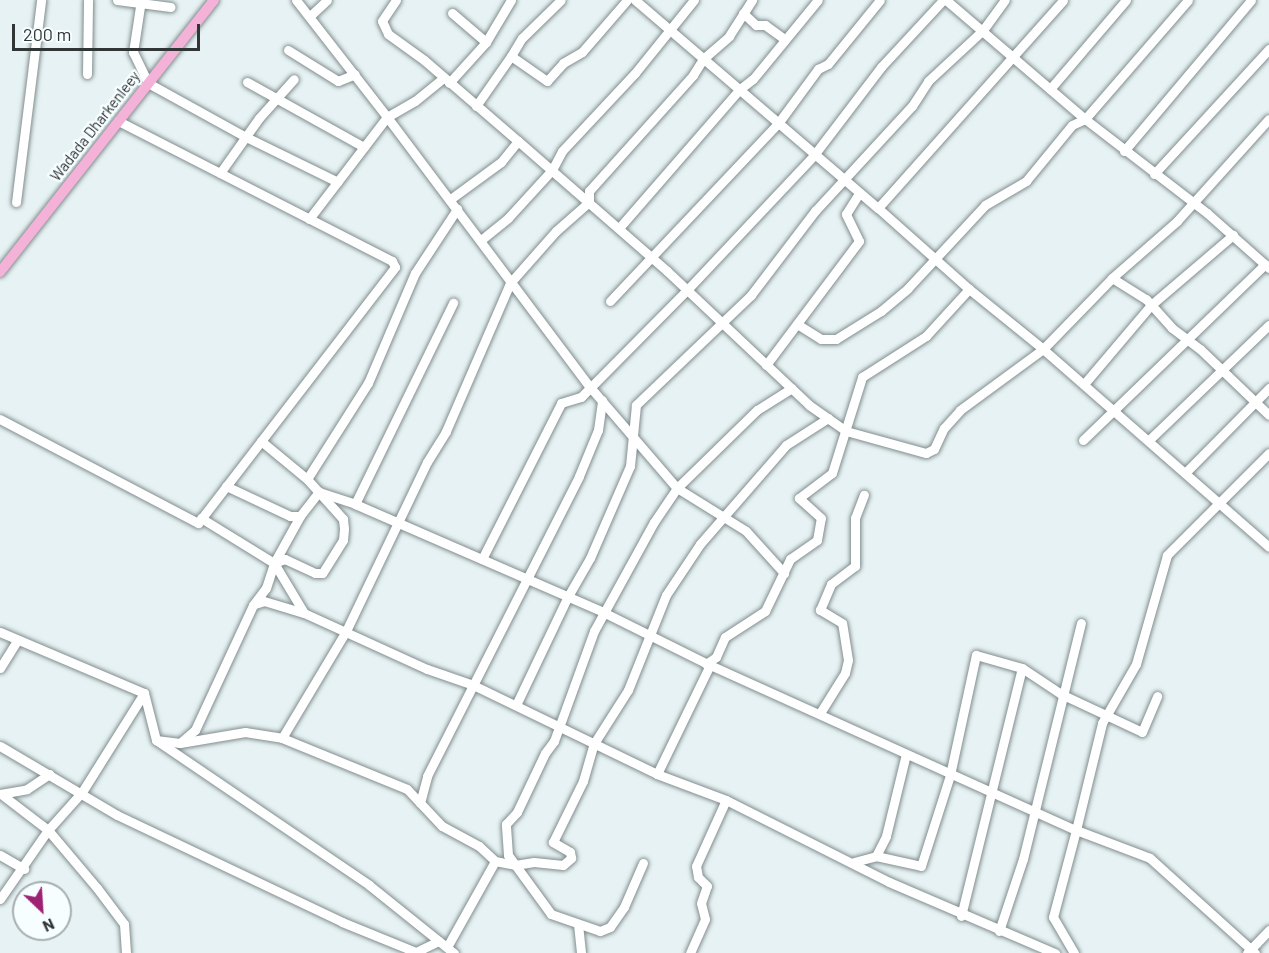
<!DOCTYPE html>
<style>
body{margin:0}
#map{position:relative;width:1269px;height:953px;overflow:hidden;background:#e6f2f3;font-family:Barlow,sans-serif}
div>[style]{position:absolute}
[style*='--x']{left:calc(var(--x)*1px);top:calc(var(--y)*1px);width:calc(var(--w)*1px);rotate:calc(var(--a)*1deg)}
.roads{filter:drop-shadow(0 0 2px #828d8e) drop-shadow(0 0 2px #828d8e)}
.minor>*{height:9px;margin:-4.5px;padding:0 4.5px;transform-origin:4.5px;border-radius:4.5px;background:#fff}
.major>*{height:10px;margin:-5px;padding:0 5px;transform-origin:5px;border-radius:5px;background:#f5b2d9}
span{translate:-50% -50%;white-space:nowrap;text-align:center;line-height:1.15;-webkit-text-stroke:5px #f7feff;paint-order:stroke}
.street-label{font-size:15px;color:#303536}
.north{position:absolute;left:12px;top:881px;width:60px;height:60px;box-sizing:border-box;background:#f7feff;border:2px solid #a7aeaf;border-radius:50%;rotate:155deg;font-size:16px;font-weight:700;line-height:24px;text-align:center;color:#303536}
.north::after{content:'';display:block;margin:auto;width:21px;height:27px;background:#9f2174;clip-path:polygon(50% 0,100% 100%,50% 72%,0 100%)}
.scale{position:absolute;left:12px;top:24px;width:188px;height:27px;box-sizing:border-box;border:3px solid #303536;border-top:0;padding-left:8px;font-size:18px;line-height:21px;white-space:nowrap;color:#303536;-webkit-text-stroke:4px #f7feff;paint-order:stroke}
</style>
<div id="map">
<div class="roads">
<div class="minor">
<div style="--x:117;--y:0;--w:54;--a:7.4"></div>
<div style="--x:141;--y:0;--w:53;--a:98.7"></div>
<div style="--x:133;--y:52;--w:34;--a:64"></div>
<div style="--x:148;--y:83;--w:112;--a:28.9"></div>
<div style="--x:246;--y:137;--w:102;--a:26.1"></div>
<div style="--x:296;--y:0;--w:148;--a:52.1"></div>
<div style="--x:387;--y:117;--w:32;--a:-30"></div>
<div style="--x:415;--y:101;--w:36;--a:-39"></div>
<div style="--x:396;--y:0;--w:25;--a:124"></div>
<div style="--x:382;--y:21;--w:14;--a:65"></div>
<div style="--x:388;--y:34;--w:44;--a:35.8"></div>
<div style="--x:424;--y:60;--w:124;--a:40.8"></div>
<div style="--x:518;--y:141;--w:27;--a:129"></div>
<div style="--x:501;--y:162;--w:64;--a:143.8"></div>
<div style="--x:635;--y:0;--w:320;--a:40.6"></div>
<div style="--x:878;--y:208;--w:278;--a:-48.3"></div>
<div style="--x:946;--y:0;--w:183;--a:40.6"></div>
<div style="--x:1085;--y:119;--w:154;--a:37.6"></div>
<div style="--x:1207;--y:213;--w:83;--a:41.6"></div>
<div style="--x:452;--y:13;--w:45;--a:40.5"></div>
<div style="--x:743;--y:13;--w:18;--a:43"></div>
<div style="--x:756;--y:25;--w:9;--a:0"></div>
<div style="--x:765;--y:25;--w:22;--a:36"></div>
<div style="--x:310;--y:16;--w:23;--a:-43"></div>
<div style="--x:288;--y:50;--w:59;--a:31.8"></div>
<div style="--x:338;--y:81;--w:18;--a:-22"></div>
<div style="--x:511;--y:56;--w:21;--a:-59"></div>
<div style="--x:522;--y:38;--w:54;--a:-44.3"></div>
<div style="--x:87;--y:74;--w:74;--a:-89.2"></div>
<div style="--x:247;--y:82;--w:134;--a:29.1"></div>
<div style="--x:449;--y:83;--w:55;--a:-47.9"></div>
<div style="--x:486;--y:42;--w:49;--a:-59.2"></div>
<div style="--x:1050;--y:89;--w:117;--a:-49.5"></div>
<div style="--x:476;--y:106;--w:61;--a:-55"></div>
<div style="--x:511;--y:56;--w:44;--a:34.8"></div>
<div style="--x:547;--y:81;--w:24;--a:-48"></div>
<div style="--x:563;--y:63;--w:22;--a:-30"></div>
<div style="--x:582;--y:52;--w:69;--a:-49.1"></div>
<div style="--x:518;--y:141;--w:198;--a:41.1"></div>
<div style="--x:667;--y:271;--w:195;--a:43.3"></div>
<div style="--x:809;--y:405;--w:45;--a:35.1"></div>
<div style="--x:846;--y:431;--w:83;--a:15.4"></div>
<div style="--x:926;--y:453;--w:9;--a:-27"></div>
<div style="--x:934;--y:449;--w:23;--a:-65"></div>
<div style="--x:944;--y:428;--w:24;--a:-48"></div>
<div style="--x:960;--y:410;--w:103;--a:-36.3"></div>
<div style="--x:1043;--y:349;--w:300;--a:41.2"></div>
<div style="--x:1124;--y:151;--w:197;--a:-49.9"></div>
<div style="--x:220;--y:173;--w:67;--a:-54.7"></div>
<div style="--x:259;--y:118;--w:52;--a:-48.1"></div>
<div style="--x:1154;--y:174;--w:170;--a:-47.4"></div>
<div style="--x:16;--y:202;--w:204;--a:-82.9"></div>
<div style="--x:878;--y:208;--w:122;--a:41.7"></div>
<div style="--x:309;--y:219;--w:128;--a:-52.6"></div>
<div style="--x:387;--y:117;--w:338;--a:53.1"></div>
<div style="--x:590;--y:387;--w:133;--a:49.3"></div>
<div style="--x:677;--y:488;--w:81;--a:31.9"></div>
<div style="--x:746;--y:531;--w:57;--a:47.9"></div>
<div style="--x:619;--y:228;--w:184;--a:-49"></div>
<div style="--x:740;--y:89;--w:16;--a:-38"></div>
<div style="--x:753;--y:79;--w:102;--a:-50.6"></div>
<div style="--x:481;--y:240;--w:35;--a:-39"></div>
<div style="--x:508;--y:218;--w:65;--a:-47.5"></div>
<div style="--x:552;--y:170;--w:21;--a:-62"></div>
<div style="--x:562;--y:151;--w:107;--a:-46.9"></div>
<div style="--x:635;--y:73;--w:94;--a:-51.1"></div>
<div style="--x:1112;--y:278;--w:40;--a:32"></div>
<div style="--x:1146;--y:299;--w:39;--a:48"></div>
<div style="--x:1172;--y:328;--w:35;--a:37"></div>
<div style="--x:1200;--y:349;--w:95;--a:43.7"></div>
<div style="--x:610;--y:301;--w:246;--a:-46.6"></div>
<div style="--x:779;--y:122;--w:66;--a:-53.7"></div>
<div style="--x:818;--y:69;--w:11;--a:-27"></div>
<div style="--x:828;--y:64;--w:82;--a:-50.9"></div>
<div style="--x:797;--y:324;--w:28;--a:32"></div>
<div style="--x:821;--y:339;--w:15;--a:0"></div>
<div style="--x:836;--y:339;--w:53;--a:-31.9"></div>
<div style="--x:881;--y:311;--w:35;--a:-40"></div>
<div style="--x:908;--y:288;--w:113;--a:-47.1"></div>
<div style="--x:985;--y:205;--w:48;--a:-30.3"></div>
<div style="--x:1026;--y:181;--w:72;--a:-50.6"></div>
<div style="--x:1072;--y:125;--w:14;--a:-25"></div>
<div style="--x:1085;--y:119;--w:157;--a:-49.1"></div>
<div style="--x:766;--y:365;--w:155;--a:-53.1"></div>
<div style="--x:859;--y:241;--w:30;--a:-116"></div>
<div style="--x:846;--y:214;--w:25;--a:-58"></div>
<div style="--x:1084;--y:384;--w:104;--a:-49.7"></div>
<div style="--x:1151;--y:305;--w:108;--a:-40.5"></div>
<div style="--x:0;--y:419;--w:224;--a:27.7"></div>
<div style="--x:198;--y:523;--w:323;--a:-52.4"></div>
<div style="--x:395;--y:267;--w:7;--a:-117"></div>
<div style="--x:392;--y:261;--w:308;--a:-152.9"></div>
<div style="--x:1083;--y:440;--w:253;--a:-44"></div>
<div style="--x:1149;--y:440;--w:166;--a:-43.8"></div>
<div style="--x:261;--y:441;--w:60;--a:39.6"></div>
<div style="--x:307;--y:479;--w:54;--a:48"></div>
<div style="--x:343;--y:519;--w:10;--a:84"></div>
<div style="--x:344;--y:529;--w:11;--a:95"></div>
<div style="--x:343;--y:540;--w:39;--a:122"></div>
<div style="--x:322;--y:573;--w:7;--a:180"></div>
<div style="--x:315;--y:573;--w:33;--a:-155"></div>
<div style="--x:285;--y:559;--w:12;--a:160"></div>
<div style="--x:1185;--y:473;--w:120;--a:-45.3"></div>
<div style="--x:307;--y:479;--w:114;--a:-57.6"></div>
<div style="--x:368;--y:383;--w:120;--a:-66.9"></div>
<div style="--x:415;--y:273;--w:77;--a:-56.7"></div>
<div style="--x:226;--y:486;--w:71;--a:25.1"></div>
<div style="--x:290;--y:516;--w:10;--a:0"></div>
<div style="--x:300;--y:516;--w:31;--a:-52"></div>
<div style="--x:319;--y:492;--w:38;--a:18"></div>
<div style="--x:355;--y:504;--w:270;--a:23.5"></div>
<div style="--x:603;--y:612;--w:119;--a:26.4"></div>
<div style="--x:710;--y:665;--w:401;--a:24.3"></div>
<div style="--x:1076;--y:830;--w:90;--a:104.8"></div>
<div style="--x:1053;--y:917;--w:42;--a:59.7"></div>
<div style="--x:355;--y:504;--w:224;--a:-64"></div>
<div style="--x:201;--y:518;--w:86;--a:31.7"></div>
<div style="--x:274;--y:563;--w:58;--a:59"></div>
<div style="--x:304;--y:613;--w:135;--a:24.5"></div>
<div style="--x:427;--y:669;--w:49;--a:19.2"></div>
<div style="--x:473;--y:685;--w:204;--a:25.8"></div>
<div style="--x:482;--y:559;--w:175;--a:-63.1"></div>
<div style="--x:561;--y:403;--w:21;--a:-17"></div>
<div style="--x:581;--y:397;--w:151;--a:-45.3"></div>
<div style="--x:687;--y:290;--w:185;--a:-46.7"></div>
<div style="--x:814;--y:155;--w:111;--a:-52.7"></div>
<div style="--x:881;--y:67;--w:91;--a:-47.2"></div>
<div style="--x:255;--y:604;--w:9;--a:-18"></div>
<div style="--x:264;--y:601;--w:42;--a:16.7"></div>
<div style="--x:0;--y:632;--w:156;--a:23"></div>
<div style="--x:144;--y:693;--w:49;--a:75.7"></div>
<div style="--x:156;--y:740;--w:258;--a:34.2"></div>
<div style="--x:369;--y:885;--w:109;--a:38.7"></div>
<div style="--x:706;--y:664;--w:12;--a:-35"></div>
<div style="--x:716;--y:657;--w:22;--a:-66"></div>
<div style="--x:725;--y:637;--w:48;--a:-33"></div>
<div style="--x:765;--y:611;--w:58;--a:-64.3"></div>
<div style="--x:790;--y:559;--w:33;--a:-35"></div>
<div style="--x:817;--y:540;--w:22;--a:-80"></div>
<div style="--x:821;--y:518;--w:30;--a:-138"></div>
<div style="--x:799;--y:498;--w:41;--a:-37.1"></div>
<div style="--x:832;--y:473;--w:101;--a:-72.6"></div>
<div style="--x:862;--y:377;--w:76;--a:-32.6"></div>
<div style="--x:926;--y:336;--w:64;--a:-47.5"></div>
<div style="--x:969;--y:289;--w:95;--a:39"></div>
<div style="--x:1043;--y:349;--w:99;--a:-45.8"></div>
<div style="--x:1112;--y:278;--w:86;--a:-41.2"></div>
<div style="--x:1177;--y:221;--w:137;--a:-48"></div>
<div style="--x:0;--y:668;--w:32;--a:-58"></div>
<div style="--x:516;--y:705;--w:119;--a:-64.5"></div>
<div style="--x:567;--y:598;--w:46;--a:-60.1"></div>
<div style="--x:590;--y:558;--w:100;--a:-66.5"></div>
<div style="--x:630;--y:466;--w:61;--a:-84.4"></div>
<div style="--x:636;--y:405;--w:159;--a:-43.7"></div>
<div style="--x:751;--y:295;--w:106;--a:-52.7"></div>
<div style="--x:815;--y:211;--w:143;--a:-47.3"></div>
<div style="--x:912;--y:106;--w:30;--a:-57"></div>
<div style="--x:928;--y:81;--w:75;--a:-42.8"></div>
<div style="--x:983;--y:30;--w:37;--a:-54"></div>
<div style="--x:820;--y:713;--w:47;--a:-58"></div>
<div style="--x:845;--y:673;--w:13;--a:-77"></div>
<div style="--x:848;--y:660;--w:37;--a:-99"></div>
<div style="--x:842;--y:623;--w:26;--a:-149"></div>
<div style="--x:820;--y:610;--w:28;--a:-67"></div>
<div style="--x:831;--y:584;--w:30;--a:-37"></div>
<div style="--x:855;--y:566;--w:48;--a:-90"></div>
<div style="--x:855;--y:518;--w:25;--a:-69"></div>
<div style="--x:282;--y:738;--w:125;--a:-59.1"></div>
<div style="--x:346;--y:631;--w:187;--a:-64.4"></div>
<div style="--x:427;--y:462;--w:36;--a:-58"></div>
<div style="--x:446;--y:431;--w:161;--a:-66.6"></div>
<div style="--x:510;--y:283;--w:69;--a:-48.5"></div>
<div style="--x:556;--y:231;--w:44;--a:-41.3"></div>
<div style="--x:589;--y:202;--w:11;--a:-90"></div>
<div style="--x:589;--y:191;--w:156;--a:-48.1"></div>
<div style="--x:693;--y:75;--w:19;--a:-58"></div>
<div style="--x:703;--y:59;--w:35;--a:-41"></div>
<div style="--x:729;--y:36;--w:43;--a:-57.4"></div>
<div style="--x:156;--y:740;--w:24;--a:7"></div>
<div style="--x:180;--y:743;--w:66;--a:-9.6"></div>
<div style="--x:245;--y:732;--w:37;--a:9"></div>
<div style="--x:282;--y:738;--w:135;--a:22.2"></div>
<div style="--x:407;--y:789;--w:51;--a:46.6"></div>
<div style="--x:442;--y:826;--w:42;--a:28.4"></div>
<div style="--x:479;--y:846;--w:22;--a:43"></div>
<div style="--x:495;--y:861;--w:20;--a:11"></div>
<div style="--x:515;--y:865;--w:19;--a:-9"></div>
<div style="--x:534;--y:862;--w:29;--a:6"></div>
<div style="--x:563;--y:865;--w:11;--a:-41"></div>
<div style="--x:571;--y:858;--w:6;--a:-99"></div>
<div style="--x:570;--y:852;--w:20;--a:-150"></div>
<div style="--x:553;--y:842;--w:68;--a:-63.8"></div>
<div style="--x:583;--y:781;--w:37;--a:-74"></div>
<div style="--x:593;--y:745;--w:65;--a:-57.5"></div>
<div style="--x:628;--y:690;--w:102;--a:-68.2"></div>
<div style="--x:666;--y:595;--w:61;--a:-56.3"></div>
<div style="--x:700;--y:544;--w:131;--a:-49"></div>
<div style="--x:786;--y:445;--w:50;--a:-32.7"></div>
<div style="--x:180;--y:743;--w:20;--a:-41"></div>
<div style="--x:195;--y:730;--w:138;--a:-65.1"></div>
<div style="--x:253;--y:605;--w:21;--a:-53"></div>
<div style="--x:266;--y:588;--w:26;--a:-72"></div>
<div style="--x:274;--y:563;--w:54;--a:-61"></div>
<div style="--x:0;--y:746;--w:136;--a:30.5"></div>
<div style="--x:117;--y:815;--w:249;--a:25.4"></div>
<div style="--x:342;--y:922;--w:80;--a:22.1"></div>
<div style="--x:416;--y:952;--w:25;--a:-26"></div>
<div style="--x:0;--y:794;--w:27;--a:-10"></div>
<div style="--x:27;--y:789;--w:27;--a:-34"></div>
<div style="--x:1;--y:794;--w:59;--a:37.5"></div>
<div style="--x:48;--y:830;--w:76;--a:49.8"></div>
<div style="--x:97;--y:888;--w:45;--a:53.1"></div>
<div style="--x:124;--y:924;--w:29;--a:86"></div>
<div style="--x:726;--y:800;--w:182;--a:26.7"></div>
<div style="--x:889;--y:882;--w:181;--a:23.2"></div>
<div style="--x:420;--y:803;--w:28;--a:-75"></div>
<div style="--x:427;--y:776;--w:336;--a:-63.1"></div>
<div style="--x:579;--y:476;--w:50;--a:-67.6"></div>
<div style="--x:598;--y:430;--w:30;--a:-82"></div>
<div style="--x:0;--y:855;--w:28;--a:30"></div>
<div style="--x:876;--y:856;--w:46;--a:12.5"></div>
<div style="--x:921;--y:866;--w:96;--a:-72.3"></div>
<div style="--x:950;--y:775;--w:123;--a:-77.8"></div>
<div style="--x:976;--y:655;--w:48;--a:15.8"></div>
<div style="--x:1022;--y:668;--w:47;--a:33.7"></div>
<div style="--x:1061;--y:694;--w:89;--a:25.1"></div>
<div style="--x:1142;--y:732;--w:39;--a:-67"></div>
<div style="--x:854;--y:862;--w:23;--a:-15"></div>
<div style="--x:876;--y:856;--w:22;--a:-63"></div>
<div style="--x:886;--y:836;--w:84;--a:-76.3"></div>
<div style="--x:643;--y:863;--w:48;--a:113.4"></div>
<div style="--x:624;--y:907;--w:24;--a:125"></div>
<div style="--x:610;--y:927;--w:11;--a:158"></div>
<div style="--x:600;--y:931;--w:52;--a:-160.9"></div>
<div style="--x:551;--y:914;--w:73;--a:-126.1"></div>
<div style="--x:508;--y:855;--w:31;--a:-94"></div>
<div style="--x:506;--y:824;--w:16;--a:-47"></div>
<div style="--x:517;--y:812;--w:65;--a:-64.6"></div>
<div style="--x:545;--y:753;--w:15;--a:-53"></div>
<div style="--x:554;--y:741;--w:117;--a:-70"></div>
<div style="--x:594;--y:631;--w:124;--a:-61.2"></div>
<div style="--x:654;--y:522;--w:41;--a:-55.9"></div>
<div style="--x:677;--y:488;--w:112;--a:-44.3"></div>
<div style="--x:757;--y:410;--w:41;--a:-32.2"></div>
<div style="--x:0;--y:899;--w:84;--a:-55.2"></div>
<div style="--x:48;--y:830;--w:51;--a:-48.2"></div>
<div style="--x:82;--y:792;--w:117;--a:-57.9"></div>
<div style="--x:961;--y:916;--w:255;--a:-76.2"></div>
<div style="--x:578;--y:924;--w:29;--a:84"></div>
<div style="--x:999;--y:931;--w:76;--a:-71.6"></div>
<div style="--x:1023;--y:859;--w:243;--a:-76.2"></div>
<div style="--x:447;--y:947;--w:98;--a:-60.8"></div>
<div style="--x:690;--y:953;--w:37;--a:-66"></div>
<div style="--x:705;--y:919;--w:16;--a:-104"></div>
<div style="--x:701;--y:903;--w:18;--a:-71"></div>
<div style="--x:707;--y:886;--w:13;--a:-135"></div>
<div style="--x:698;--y:877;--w:11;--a:-100"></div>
<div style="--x:696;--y:866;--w:72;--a:-65.6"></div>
<div style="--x:726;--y:800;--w:74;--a:-159.4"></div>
<div style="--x:657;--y:774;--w:121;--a:-64.1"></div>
<div style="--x:1247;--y:953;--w:32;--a:-46"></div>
<div style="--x:1255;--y:953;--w:142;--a:-137.9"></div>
<div style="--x:1150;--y:858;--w:79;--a:-159.3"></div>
<div style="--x:1076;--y:830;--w:110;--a:-76.3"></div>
<div style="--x:1102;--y:723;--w:68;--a:-60"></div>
<div style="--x:1136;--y:664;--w:113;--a:-74.1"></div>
<div style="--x:1167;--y:555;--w:144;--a:-45"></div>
</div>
<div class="major">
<div style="--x:0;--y:272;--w:346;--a:-51.8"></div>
</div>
</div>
<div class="street-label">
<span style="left:95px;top:126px;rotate:-52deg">Wadada Dharkenleey</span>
</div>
<div class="north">N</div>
<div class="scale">200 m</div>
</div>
